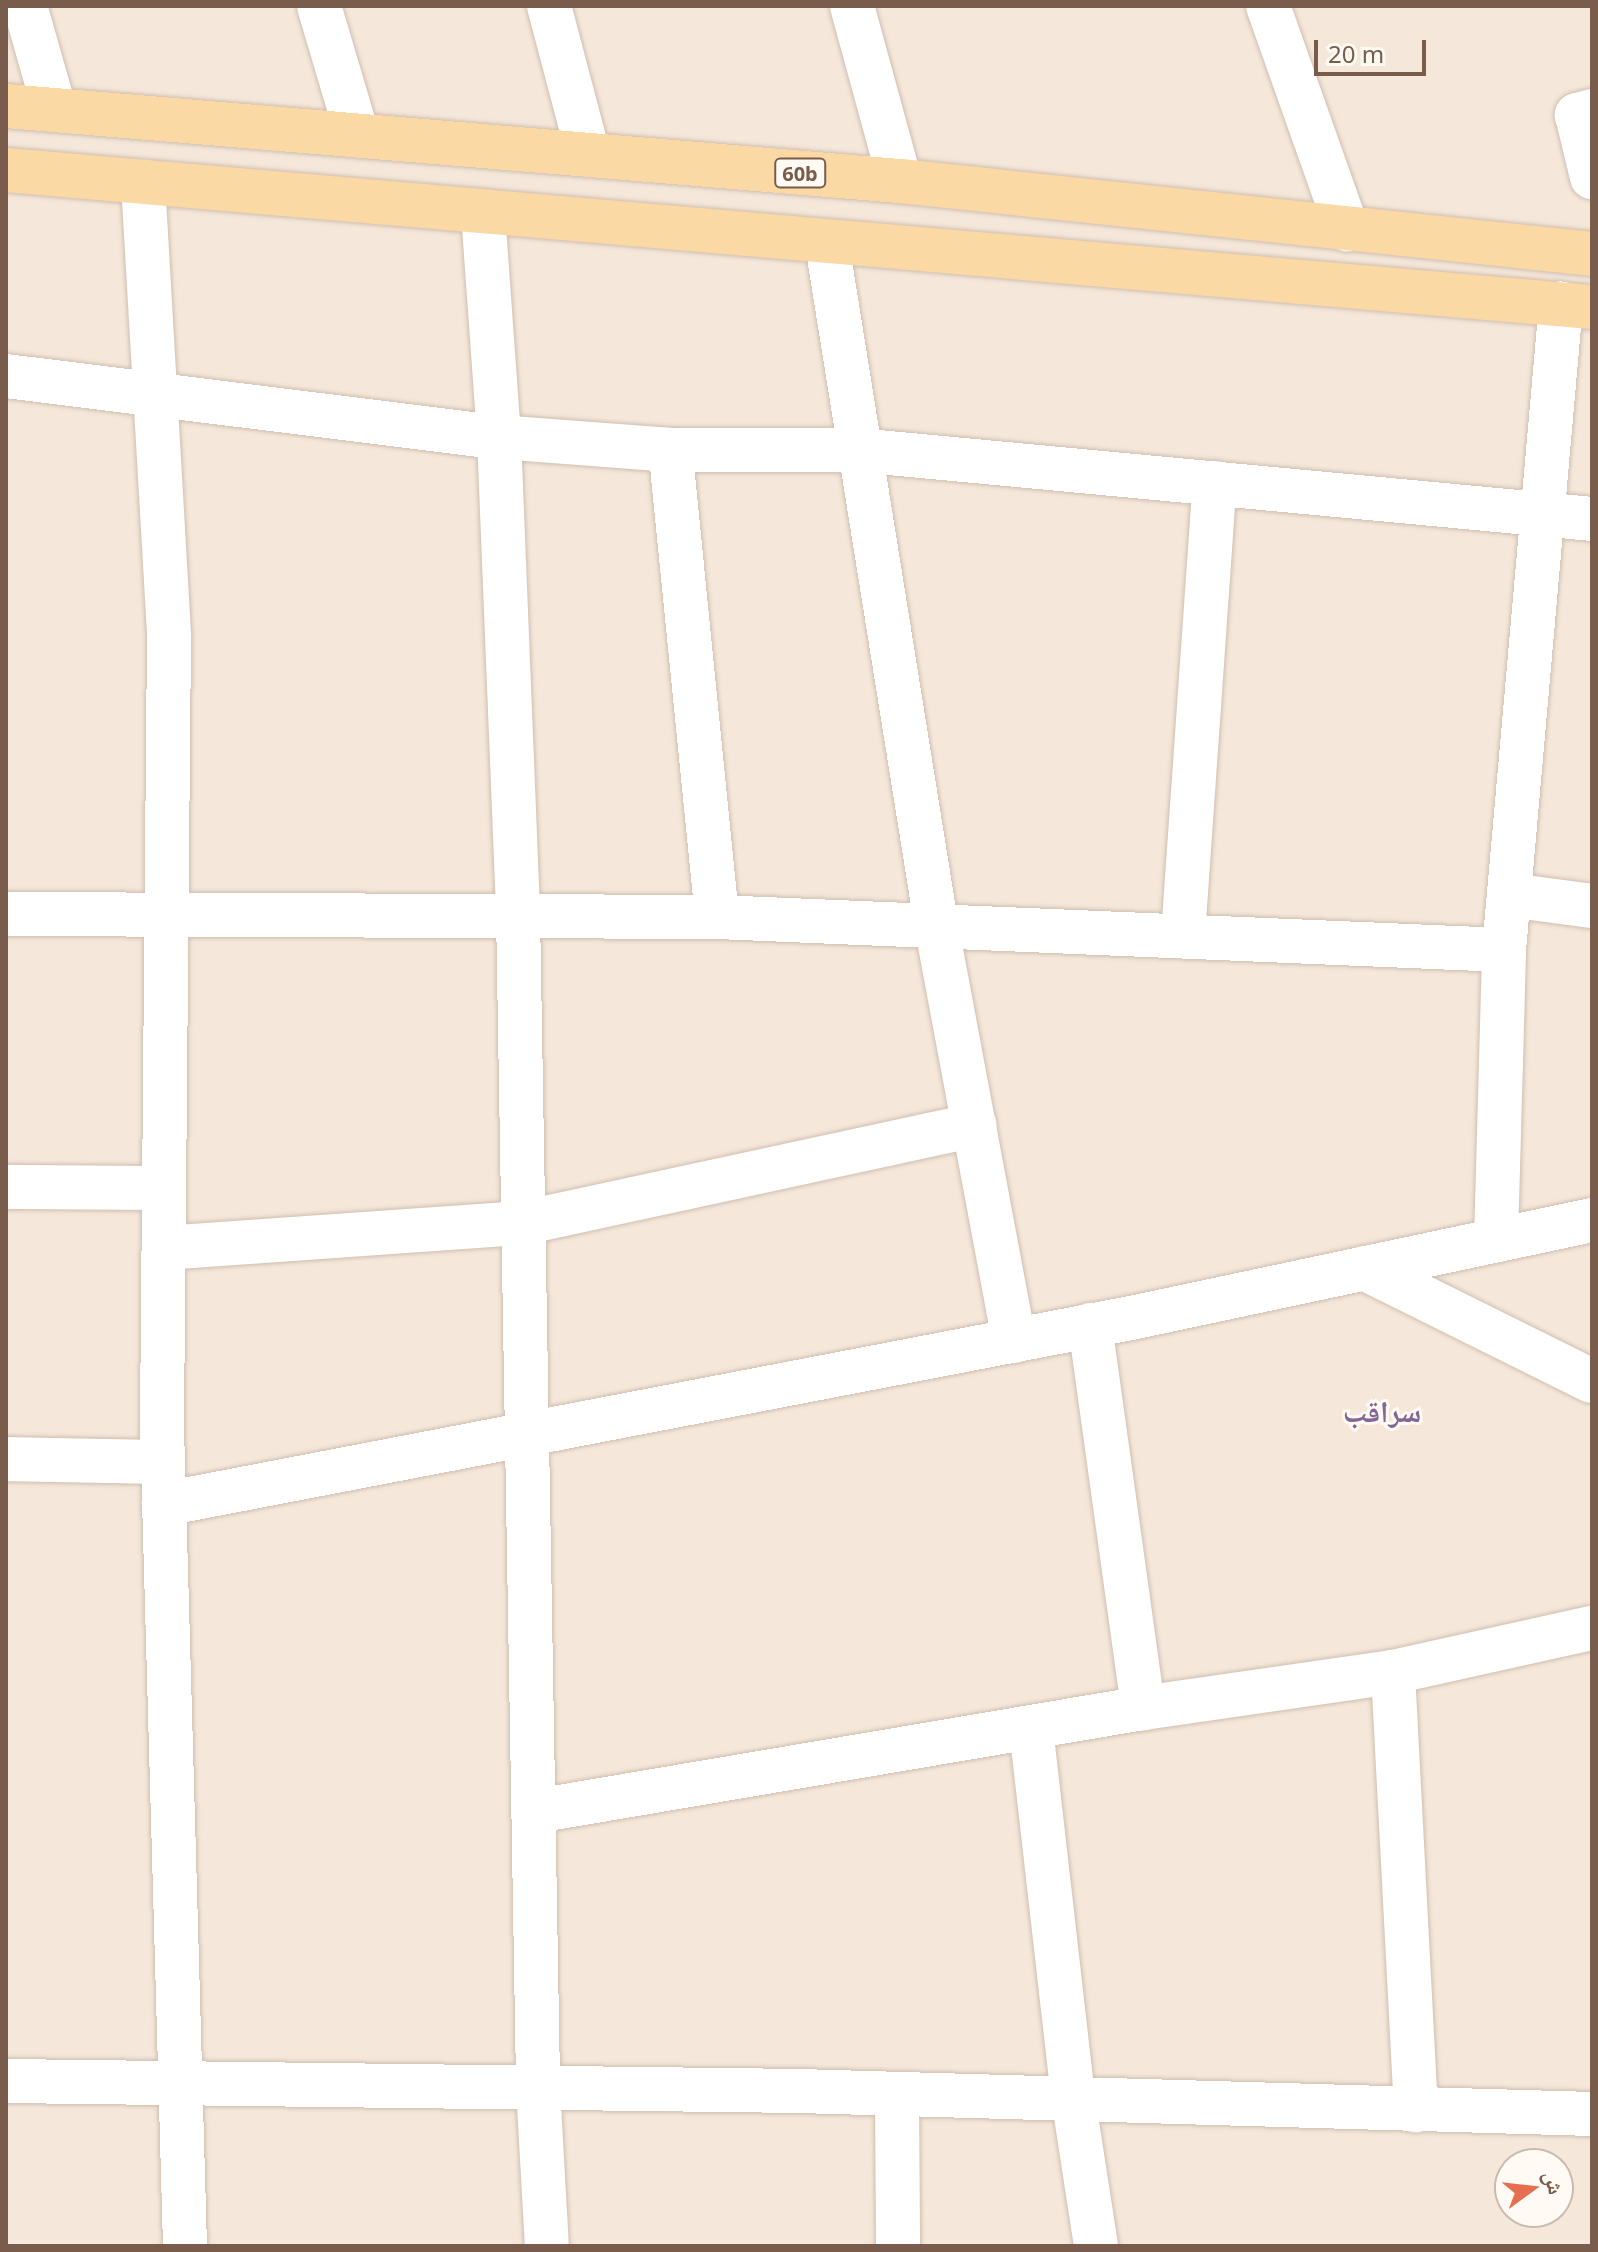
<!DOCTYPE html>
<meta charset="utf-8">
<style>
body{margin:0}
#map{position:relative;width:1598px;height:2252px;overflow:hidden;background:#fdf6ec;font-family:"Noto Sans","Noto Naskh Arabic",sans-serif}
div>[style]{position:absolute}
[style*='--x']{left:calc(var(--x)*1px);top:calc(var(--y)*1px);width:calc(var(--w)*1px);rotate:calc(var(--a)*1deg)}
.residential>*{inset:0;background:#f5e8da}
.roads{filter:drop-shadow(0 0 2px #d1beb0) drop-shadow(0 0 2px #d1beb0)}
.minor>*{height:44px;margin:-22px;padding:0 22px;transform-origin:22px;border-radius:22px;background:#fff}
.tertiary>*{height:44px;margin:-22px;padding:0 22px;transform-origin:22px;border-radius:22px;background:#fff}
.primary>*{height:44px;margin:-22px;padding:0 22px;transform-origin:22px;border-radius:22px;background:#fbd9a5}
span{translate:-50% -50%;white-space:nowrap;text-align:center;line-height:1.15;-webkit-text-stroke:6px #fffaf3;paint-order:stroke}
.shield-label span{padding:2px 6px;background:#fffaf3;border:2px solid;border-radius:6px;-webkit-text-stroke-width:0}
.shield-label{font-size:20px;color:#7a5c4d;font-weight:700}
.district-label{font-size:30px;color:#846695;font-weight:700}
.frame{position:absolute;inset:0;border:8px solid #7a5c4d;pointer-events:none}
.north{position:absolute;left:1494px;top:2148px;width:80px;height:80px;box-sizing:border-box;background:#fffaf3;border:2px solid #cabbb1;border-radius:50%;rotate:75deg;font-size:22px;font-weight:700;line-height:32px;text-align:center;color:#7a5c4d}
.north::after{content:'';display:block;margin:auto;width:28px;height:36px;background:#e76f51;clip-path:polygon(50% 0,100% 100%,50% 72%,0 100%)}
.scale{position:absolute;left:1314px;top:40px;width:112px;height:36px;box-sizing:border-box;border:4px solid #7a5c4d;border-top:0;padding-left:10px;font-size:24px;line-height:28px;white-space:nowrap;color:#7a5c4d;-webkit-text-stroke:6px #fffaf3;paint-order:stroke}
</style>
<div id="map">
<div class="residential">
<div style="clip-path:polygon(evenodd,6px 6px,1592px 6px,1592px 2246px,6px 2246px,6px 6px,1510px 2164px,1558px 2164px,1558px 2212px,1510px 2212px,1510px 2164px)"></div>
</div>
<div class="roads">
<div class="minor">
<div style="--x:25;--y:6;--w:106;--a:74.1"></div>
<div style="--x:319;--y:6;--w:134;--a:73.5"></div>
<div style="--x:549;--y:6;--w:153;--a:75.2"></div>
<div style="--x:852;--y:6;--w:181;--a:74.7"></div>
<div style="--x:1268;--y:6;--w:237;--a:70.5"></div>
<div style="--x:1592;--y:111;--w:16;--a:165"></div>
<div style="--x:1577;--y:115;--w:64;--a:76.4"></div>
<div style="--x:143;--y:182;--w:454;--a:86.7"></div>
<div style="--x:169;--y:635;--w:793;--a:90.51"></div>
<div style="--x:162;--y:1428;--w:818;--a:88.39"></div>
<div style="--x:483;--y:213;--w:225;--a:85.9"></div>
<div style="--x:499;--y:437;--w:475;--a:87.7"></div>
<div style="--x:518;--y:912;--w:1175;--a:89.02"></div>
<div style="--x:538;--y:2087;--w:159;--a:86.8"></div>
<div style="--x:827;--y:244;--w:694;--a:80.88"></div>
<div style="--x:937;--y:929;--w:419;--a:79.4"></div>
<div style="--x:6;--y:376;--w:497;--a:7.1"></div>
<div style="--x:499;--y:437;--w:171;--a:4.3"></div>
<div style="--x:1509;--y:895;--w:84;--a:7.5"></div>
<div style="--x:6;--y:914;--w:711;--a:0.24"></div>
<div style="--x:717;--y:917;--w:788;--a:2.4"></div>
<div style="--x:717;--y:917;--w:469;--a:-95.7"></div>
<div style="--x:670;--y:450;--w:187;--a:0"></div>
<div style="--x:857;--y:450;--w:738;--a:5.36"></div>
<div style="--x:1183;--y:935;--w:453;--a:-86"></div>
<div style="--x:6;--y:1187;--w:158;--a:0.4"></div>
<div style="--x:1496;--y:1240;--w:290;--a:-88.4"></div>
<div style="--x:1504;--y:950;--w:649;--a:-84.96"></div>
<div style="--x:164;--y:1248;--w:359;--a:-4"></div>
<div style="--x:522;--y:1223;--w:463;--a:-12.2"></div>
<div style="--x:1364;--y:1268;--w:254;--a:26.4"></div>
<div style="--x:1090;--y:1325;--w:387;--a:82.1"></div>
<div style="--x:6;--y:1459;--w:157;--a:1.1"></div>
<div style="--x:164;--y:1504;--w:985;--a:-10.89"></div>
<div style="--x:1131;--y:1318;--w:471;--a:-12"></div>
<div style="--x:1393;--y:1672;--w:439;--a:87"></div>
<div style="--x:1031;--y:1728;--w:371;--a:83.5"></div>
<div style="--x:1073;--y:2097;--w:151;--a:81.2"></div>
<div style="--x:536;--y:1811;--w:616;--a:-9.63"></div>
<div style="--x:1143;--y:1708;--w:253;--a:-8.2"></div>
<div style="--x:1393;--y:1672;--w:204;--a:-12.5"></div>
<div style="--x:897;--y:2094;--w:152;--a:89.6"></div>
</div>
<div class="tertiary">
<div style="--x:6;--y:2081;--w:793;--a:0.72"></div>
<div style="--x:799;--y:2091;--w:793;--a:1.66"></div>
</div>
<div class="primary">
<div style="--x:6;--y:106;--w:897;--a:4.8"></div>
<div style="--x:900;--y:181;--w:696;--a:6.02"></div>
<div style="--x:6;--y:170;--w:1592;--a:4.94"></div>
</div>
</div>
<div class="shield-label">
<span style="left:800px;top:173px">60b</span>
</div>
<div class="district-label">
<span style="left:1382px;top:1411px">سراقب</span>
</div>
<div class="frame"></div>
<div class="north">ش</div>
<div class="scale">20 m</div>
</div>
